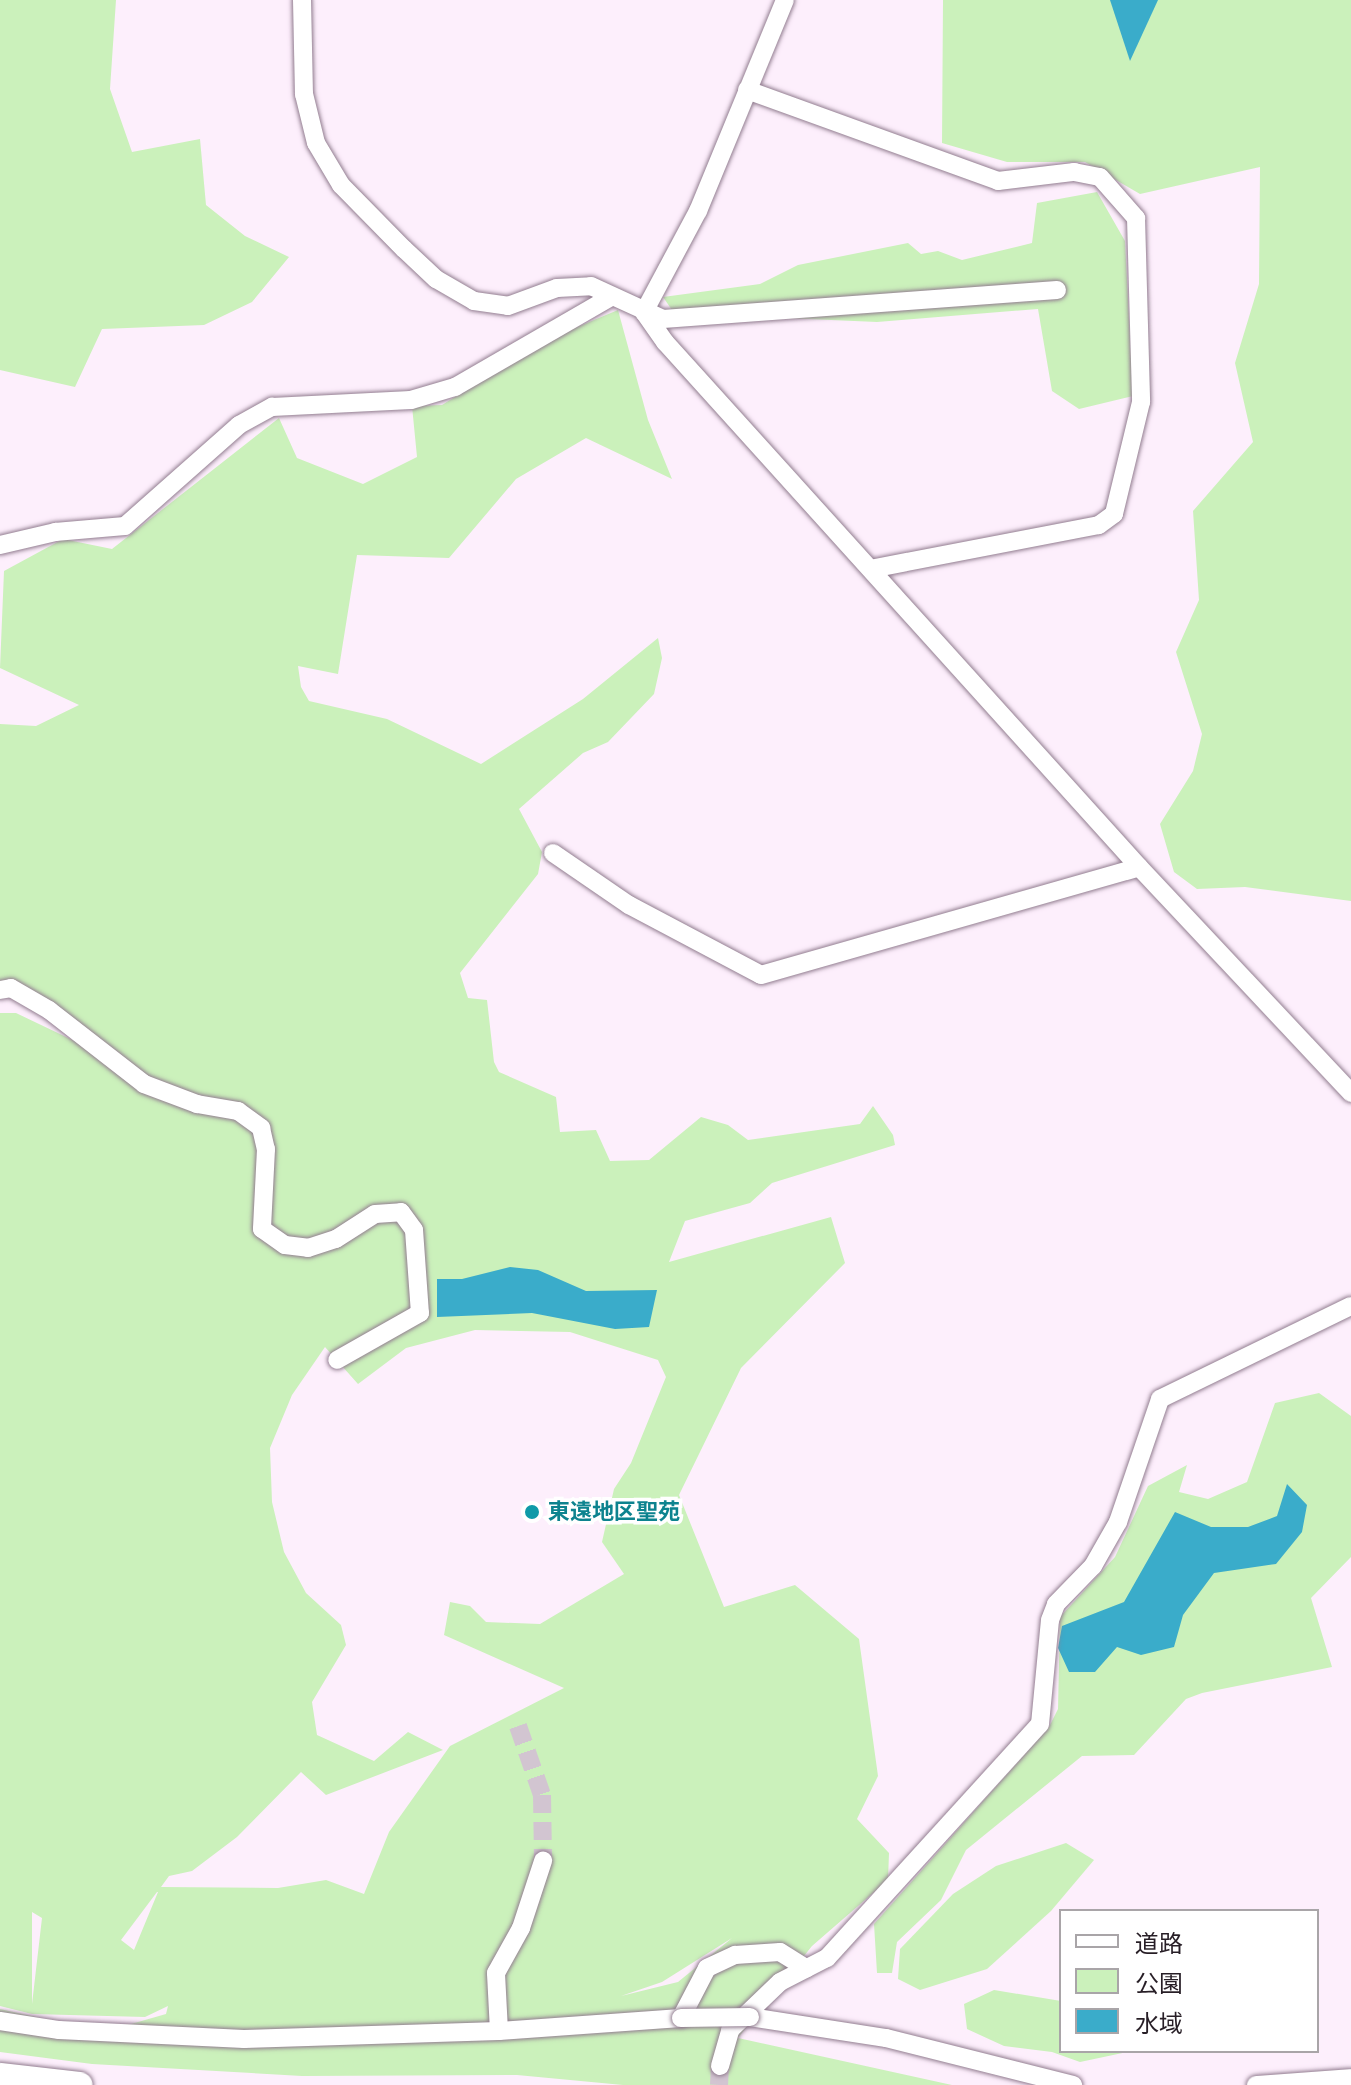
<!DOCTYPE html>
<meta charset="utf-8">
<style>
body{margin:0}
#map{position:relative;width:1351px;height:2085px;overflow:hidden;background:#fdeffc;font-family:Merriweather,"Noto Sans JP",serif}
div>[style]{position:absolute}
[style*='--x']{left:calc(var(--x)*1px);top:calc(var(--y)*1px);width:calc(var(--w)*1px);rotate:calc(var(--a)*1deg)}
.green>*{inset:0;background:#cbf1bb}
.water>*{inset:0;background:#3aacca}
.minor-tunnel>*{height:18px;margin-top:-9px;transform-origin:0;background:repeating-linear-gradient(90deg,#d2c5d1 0 18px,transparent 0 27px)}
.roads{filter:drop-shadow(0 0 2px #927d90) drop-shadow(0 0 2px #927d90)}
.minor>*{height:18px;margin:-9px;padding:0 9px;transform-origin:9px;border-radius:9px;background:#fff}
.highway>*{height:26px;margin:-13px;padding:0 13px;transform-origin:13px;border-radius:13px;background:#fff}
.bridges{filter:drop-shadow(0 0 2px #927d90) drop-shadow(0 0 2px #927d90)}
.minor-bridge>*{height:18px;margin:-9px;padding:0 9px;transform-origin:9px;border-radius:9px;background:#fff}
.dots>*{width:22px;height:22px;translate:-50% -50%;box-sizing:border-box;border:4px solid #fff;border-radius:50%}
span{translate:-50% -50%;white-space:nowrap;text-align:center;line-height:1.15;-webkit-text-stroke:7px #fff;paint-order:stroke}
.culture-label{font-size:22px;color:#0d838f;font-weight:700}
.left{translate:0 -50%;text-align:left}
.legend{position:absolute;left:1059px;top:1909px;width:260px;height:144px;box-sizing:border-box;background:#fff;border:2px solid #a9a5a8;margin:0;padding:10px 14px;list-style:none;font-size:24px;color:#271e26}
.legend li{display:flex;align-items:center;gap:16px;height:40px}
.legend b{width:40px;border:2px solid #a9a5a8}
</style>
<div id="map">
<div class="green">
<div style="clip-path:polygon(0 0,116px 0,110px 89px,132px 152px,200px 139px,206px 205px,245px 236px,289px 257px,252px 302px,204px 325px,102px 329px,75px 387px,0 370px)"></div>
<div style="clip-path:polygon(943px 0,1351px 0,1351px 901px,1245px 887px,1197px 889px,1174px 872px,1160px 824px,1193px 771px,1202px 734px,1176px 652px,1199px 600px,1193px 511px,1253px 442px,1235px 363px,1259px 284px,1260px 167px,1140px 194px,1085px 162px,1007px 162px,942px 143px)"></div>
<div style="clip-path:polygon(1097px 192px,1125px 241px,1133px 396px,1079px 409px,1052px 391px,1038px 309px,877px 322px,674px 313px,663px 297px,760px 284px,798px 265px,908px 243px,921px 254px,938px 251px,962px 260px,1032px 243px,1037px 203px)"></div>
<div style="clip-path:polygon(evenodd,618px 310px,648px 420px,672px 479px,586px 438px,516px 479px,449px 558px,357px 555px,338px 674px,298px 666px,301px 687px,309px 701px,387px 719px,481px 764px,583px 699px,658px 638px,662px 658px,654px 694px,608px 742px,583px 753px,519px 809px,542px 852px,538px 874px,460px 973px,468px 998px,487px 1000px,494px 1062px,499px 1072px,556px 1097px,560px 1132px,596px 1130px,610px 1161px,649px 1160px,701px 1117px,728px 1125px,748px 1140px,860px 1124px,873px 1106px,893px 1135px,895px 1145px,772px 1183px,750px 1203px,685px 1221px,669px 1262px,831px 1217px,845px 1263px,741px 1368px,679px 1495px,724px 1607px,795px 1585px,859px 1639px,878px 1776px,857px 1819px,889px 1853px,888px 1880px,812px 1946px,738px 2038px,952px 2085px,623px 2085px,517px 2075px,302px 2076px,92px 2064px,0 2052px,0 2009px,103px 2032px,166px 2014px,168px 2006px,145px 2017px,32px 2014px,0 2006px,0 1013px,16px 1013px,106px 1056px,31px 999px,0 994px,0 724px,36px 726px,79px 705px,0 668px,4px 571px,63px 539px,112px 549px,279px 418px,297px 458px,363px 484px,417px 457px,412px 406px,442px 405px,546px 340px,618px 310px,475px 1330px,570px 1332px,658px 1360px,666px 1377px,631px 1463px,614px 1489px,602px 1542px,624px 1574px,540px 1624px,486px 1622px,470px 1606px,450px 1602px,444px 1635px,564px 1688px,450px 1746px,389px 1832px,364px 1894px,326px 1880px,278px 1888px,161px 1887px,169px 1876px,192px 1871px,237px 1837px,301px 1772px,326px 1795px,443px 1750px,408px 1732px,374px 1761px,317px 1735px,312px 1702px,346px 1645px,341px 1625px,306px 1593px,284px 1552px,272px 1502px,270px 1448px,292px 1395px,325px 1347px,358px 1384px,406px 1348px,475px 1330px,618px 310px,157px 1892px,158px 1892px,134px 1950px,121px 1940px,157px 1892px,618px 310px,32px 1912px,42px 1918px,32px 2004px,32px 1912px,618px 310px,732px 1938px,678px 1982px,621px 1996px,662px 1982px,732px 1938px)"></div>
<div style="clip-path:polygon(1319px 1393px,1351px 1416px,1351px 1557px,1311px 1598px,1332px 1667px,1202px 1693px,1186px 1699px,1134px 1755px,1082px 1756px,966px 1850px,941px 1900px,897px 1942px,892px 1973px,877px 1973px,874px 1924px,1049px 1727px,1058px 1709px,1060px 1617px,1115px 1557px,1148px 1486px,1187px 1465px,1179px 1492px,1208px 1499px,1247px 1482px,1275px 1403px)"></div>
<div style="clip-path:polygon(1066px 1843px,1094px 1860px,1051px 1911px,987px 1969px,920px 1990px,898px 1979px,900px 1949px,953px 1894px,996px 1866px)"></div>
<div style="clip-path:polygon(994px 1990px,1061px 2001px,1061px 2051px,1132px 2051px,1080px 2062px,1052px 2052px,1004px 2046px,967px 2029px,964px 2004px)"></div>
</div>
<div class="water">
<div style="clip-path:polygon(1110px 0,1158px 0,1130px 61px)"></div>
<div style="clip-path:polygon(510px 1267px,538px 1270px,586px 1291px,657px 1290px,649px 1327px,615px 1329px,532px 1313px,437px 1317px,437px 1279px,462px 1279px)"></div>
<div style="clip-path:polygon(1287px 1484px,1307px 1505px,1302px 1532px,1276px 1564px,1214px 1573px,1183px 1615px,1174px 1647px,1141px 1655px,1117px 1647px,1095px 1672px,1069px 1672px,1058px 1648px,1062px 1626px,1124px 1602px,1175px 1512px,1211px 1527px,1248px 1527px,1277px 1516px)"></div>
</div>
<div class="minor-tunnel">
<div style="--x:518;--y:1726;--w:73;--a:70.8"></div>
<div style="--x:542;--y:1795;--w:66;--a:89.1"></div>
<div style="--x:719;--y:2085;--w:19;--a:-87"></div>
</div>
<div class="roads">
<div class="minor">
<div style="--x:302;--y:0;--w:94;--a:88.8"></div>
<div style="--x:304;--y:94;--w:50;--a:76.2"></div>
<div style="--x:316;--y:143;--w:49;--a:59.2"></div>
<div style="--x:341;--y:185;--w:90;--a:45.5"></div>
<div style="--x:404;--y:249;--w:44;--a:43.2"></div>
<div style="--x:436;--y:279;--w:44;--a:30.1"></div>
<div style="--x:474;--y:301;--w:34;--a:8"></div>
<div style="--x:508;--y:306;--w:52;--a:-20.2"></div>
<div style="--x:557;--y:288;--w:34;--a:-3"></div>
<div style="--x:591;--y:286;--w:79;--a:24.6"></div>
<div style="--x:663;--y:319;--w:395;--a:-4.2"></div>
<div style="--x:747;--y:90;--w:267;--a:19.9"></div>
<div style="--x:998;--y:181;--w:77;--a:-6.8"></div>
<div style="--x:1074;--y:172;--w:26;--a:11"></div>
<div style="--x:1100;--y:177;--w:55;--a:48.7"></div>
<div style="--x:1136;--y:218;--w:184;--a:88.4"></div>
<div style="--x:1141;--y:402;--w:115;--a:103.6"></div>
<div style="--x:1114;--y:514;--w:19;--a:144"></div>
<div style="--x:1099;--y:525;--w:232;--a:169.1"></div>
<div style="--x:644;--y:312;--w:37;--a:55"></div>
<div style="--x:665;--y:342;--w:707;--a:47.92"></div>
<div style="--x:1139;--y:867;--w:310;--a:46.8"></div>
<div style="--x:644;--y:312;--w:115;--a:-61.9"></div>
<div style="--x:698;--y:211;--w:228;--a:-67.6"></div>
<div style="--x:0;--y:545;--w:57;--a:-13.3"></div>
<div style="--x:55;--y:532;--w:70;--a:-4.9"></div>
<div style="--x:125;--y:526;--w:152;--a:-41.5"></div>
<div style="--x:239;--y:425;--w:38;--a:-29"></div>
<div style="--x:272;--y:407;--w:139;--a:-2.9"></div>
<div style="--x:411;--y:400;--w:46;--a:-16.5"></div>
<div style="--x:455;--y:387;--w:180;--a:-30"></div>
<div style="--x:553;--y:853;--w:92;--a:34.4"></div>
<div style="--x:629;--y:905;--w:149;--a:27.9"></div>
<div style="--x:761;--y:975;--w:393;--a:-15.9"></div>
<div style="--x:0;--y:990;--w:11;--a:-10"></div>
<div style="--x:11;--y:988;--w:44;--a:30.1"></div>
<div style="--x:49;--y:1010;--w:120;--a:37.9"></div>
<div style="--x:144;--y:1084;--w:57;--a:20.7"></div>
<div style="--x:197;--y:1104;--w:42;--a:9.7"></div>
<div style="--x:238;--y:1111;--w:29;--a:36"></div>
<div style="--x:261;--y:1128;--w:22;--a:77"></div>
<div style="--x:266;--y:1149;--w:80;--a:92.9"></div>
<div style="--x:262;--y:1229;--w:28;--a:35"></div>
<div style="--x:285;--y:1245;--w:23;--a:7"></div>
<div style="--x:308;--y:1248;--w:29;--a:-18"></div>
<div style="--x:336;--y:1239;--w:46;--a:-32.7"></div>
<div style="--x:375;--y:1214;--w:26;--a:-4"></div>
<div style="--x:401;--y:1212;--w:22;--a:54"></div>
<div style="--x:414;--y:1230;--w:83;--a:85.9"></div>
<div style="--x:420;--y:1313;--w:95;--a:150.5"></div>
<div style="--x:750;--y:2017;--w:138;--a:8.8"></div>
<div style="--x:886;--y:2038;--w:193;--a:14.1"></div>
<div style="--x:0;--y:2021;--w:60;--a:8.7"></div>
<div style="--x:59;--y:2030;--w:185;--a:2.8"></div>
<div style="--x:244;--y:2039;--w:255;--a:-1.8"></div>
<div style="--x:499;--y:2031;--w:182;--a:-4.1"></div>
<div style="--x:681;--y:2018;--w:56;--a:-62.5"></div>
<div style="--x:707;--y:1968;--w:31;--a:-25"></div>
<div style="--x:735;--y:1955;--w:45;--a:-3.8"></div>
<div style="--x:780;--y:1952;--w:31;--a:32"></div>
<div style="--x:499;--y:2031;--w:58;--a:-93"></div>
<div style="--x:496;--y:1973;--w:51;--a:-60.9"></div>
<div style="--x:521;--y:1928;--w:71;--a:-71.8"></div>
<div style="--x:720;--y:2066;--w:37;--a:-74"></div>
<div style="--x:730;--y:2030;--w:69;--a:-43.8"></div>
<div style="--x:780;--y:1982;--w:53;--a:-27.1"></div>
<div style="--x:827;--y:1958;--w:316;--a:-47.7"></div>
<div style="--x:1040;--y:1724;--w:104;--a:-84.5"></div>
<div style="--x:1050;--y:1620;--w:17;--a:-69"></div>
<div style="--x:1056;--y:1604;--w:53;--a:-45.8"></div>
<div style="--x:1093;--y:1566;--w:51;--a:-60.4"></div>
<div style="--x:1118;--y:1522;--w:130;--a:-71.1"></div>
<div style="--x:1160;--y:1399;--w:212;--a:-26"></div>
<div style="--x:1256;--y:2085;--w:95;--a:-4.2"></div>
</div>
<div class="highway">
<div style="--x:0;--y:2076;--w:80;--a:6.5"></div>
</div>
</div>
<div class="bridges">
<div class="minor-bridge">
<div style="--x:681;--y:2018;--w:69;--a:-0.8"></div>
</div>
</div>
<div class="dots">
<div style="left:532px;top:1512px;background:#0f9aa8"></div>
</div>
<div class="culture-label">
<span class="left" style="left:548px;top:1512px">東遠地区聖苑</span>
</div>
<ul class="legend">
<li><b style="height:10px;background:#fff"></b>道路</li>
<li><b style="height:22px;background:#cbf1bb"></b>公園</li>
<li><b style="height:22px;background:#3aacca"></b>水域</li>
</ul>
</div>
